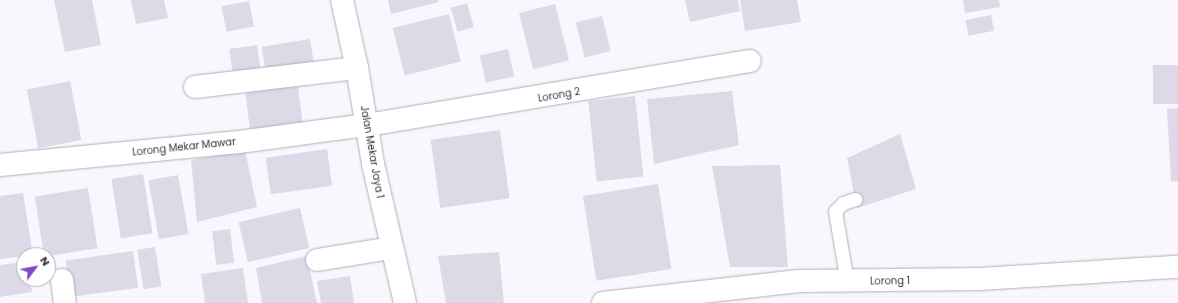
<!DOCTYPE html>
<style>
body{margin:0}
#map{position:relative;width:1178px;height:303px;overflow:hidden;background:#f9f7fd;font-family:Poppins,sans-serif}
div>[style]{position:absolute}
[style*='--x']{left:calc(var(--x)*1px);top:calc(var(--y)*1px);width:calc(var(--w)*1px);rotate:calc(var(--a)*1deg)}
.building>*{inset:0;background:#ddd9e7;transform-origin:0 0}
.roads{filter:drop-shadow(0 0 1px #b1adbb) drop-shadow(0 0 1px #b1adbb)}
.lane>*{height:13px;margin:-6.5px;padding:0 6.5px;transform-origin:6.5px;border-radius:6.5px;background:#fff}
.street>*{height:22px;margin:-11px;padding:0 11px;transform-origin:11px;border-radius:11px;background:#fff}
span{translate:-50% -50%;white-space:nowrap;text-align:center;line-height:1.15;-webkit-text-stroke:3px #fff;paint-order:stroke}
.street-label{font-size:10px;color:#36343a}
.north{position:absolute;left:16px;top:247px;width:40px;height:40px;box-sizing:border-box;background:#fff;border:1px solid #afaeb0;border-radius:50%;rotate:58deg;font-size:11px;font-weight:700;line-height:16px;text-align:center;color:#36343a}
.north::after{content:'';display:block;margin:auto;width:14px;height:18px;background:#7c4ac2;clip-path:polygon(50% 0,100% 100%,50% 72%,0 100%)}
</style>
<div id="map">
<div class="building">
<div style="clip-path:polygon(54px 0,92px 0,101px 45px,65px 52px)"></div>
<div style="clip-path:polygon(131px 0,164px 0,168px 18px,136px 24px)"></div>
<div style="clip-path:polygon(388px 0,438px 0,439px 2px,391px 14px)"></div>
<div style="clip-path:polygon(685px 0,738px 0,740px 11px,690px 22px)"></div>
<div style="clip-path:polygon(740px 0,797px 0,801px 22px,745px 31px)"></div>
<div style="clip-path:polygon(963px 0,999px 0,1000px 7px,965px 13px)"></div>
<div style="left:249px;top:1px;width:26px;height:28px;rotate:79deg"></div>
<div style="left:467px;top:3px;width:25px;height:17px;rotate:74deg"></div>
<div style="left:555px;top:4px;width:58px;height:37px;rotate:76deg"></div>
<div style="left:449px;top:14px;width:49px;height:58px;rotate:76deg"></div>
<div style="left:991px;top:15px;width:16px;height:26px;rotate:79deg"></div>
<div style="left:602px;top:16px;width:36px;height:27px;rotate:76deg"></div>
<div style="left:310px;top:39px;width:26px;height:49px;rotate:81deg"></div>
<div style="left:257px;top:45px;width:28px;height:28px;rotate:82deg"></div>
<div style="left:508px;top:49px;width:28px;height:29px;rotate:77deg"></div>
<div style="left:1178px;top:65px;width:39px;height:25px;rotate:90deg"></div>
<div style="left:70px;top:81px;width:60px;height:44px;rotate:79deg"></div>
<div style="left:298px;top:86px;width:40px;height:53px;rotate:83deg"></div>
<div style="clip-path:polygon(732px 91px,739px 145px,654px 164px,647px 99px)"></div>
<div style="left:635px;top:96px;width:81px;height:47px;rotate:84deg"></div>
<div style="clip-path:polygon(1178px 108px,1178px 181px,1171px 182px,1167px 109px)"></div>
<div style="left:500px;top:130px;width:69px;height:70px;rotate:82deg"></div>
<div style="clip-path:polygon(900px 134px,916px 189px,857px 208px,847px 158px)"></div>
<div style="left:327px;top:149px;width:37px;height:62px;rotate:82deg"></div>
<div style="clip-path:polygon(245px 150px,257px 207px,197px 222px,191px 160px)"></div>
<div style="clip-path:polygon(780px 165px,788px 267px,730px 267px,712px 166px)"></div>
<div style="left:143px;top:174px;width:60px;height:32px;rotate:81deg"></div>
<div style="left:178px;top:175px;width:60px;height:30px;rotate:80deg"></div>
<div style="left:658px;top:184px;width:86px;height:76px;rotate:81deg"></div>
<div style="left:88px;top:188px;width:61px;height:54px;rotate:81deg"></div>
<div style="clip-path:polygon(23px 193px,33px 255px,0 259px,0 196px)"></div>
<div style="left:300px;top:208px;width:41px;height:63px;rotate:77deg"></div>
<div style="left:230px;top:229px;width:34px;height:18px;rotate:83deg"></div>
<div style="left:155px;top:247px;width:40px;height:18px;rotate:81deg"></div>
<div style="left:133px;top:251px;width:37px;height:68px;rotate:82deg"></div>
<div style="clip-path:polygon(499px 252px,504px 303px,446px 303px,438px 256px)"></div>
<div style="clip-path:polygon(307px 256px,317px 303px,262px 303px,256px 268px)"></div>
<div style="clip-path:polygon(24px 262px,24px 279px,30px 279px,32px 292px,0 297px,0 265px)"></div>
<div style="clip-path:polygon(243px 268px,248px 303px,205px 303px,201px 274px)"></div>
<div style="clip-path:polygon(350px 276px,354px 303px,321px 303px,317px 281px)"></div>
</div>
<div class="roads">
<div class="lane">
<div style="--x:847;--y:282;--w:72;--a:-99.6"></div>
<div style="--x:835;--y:211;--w:11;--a:-45"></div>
<div style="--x:843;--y:203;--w:13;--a:-18"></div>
</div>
<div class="street">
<div style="--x:342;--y:0;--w:70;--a:77.6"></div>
<div style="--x:357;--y:68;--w:97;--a:80.5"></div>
<div style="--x:373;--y:164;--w:143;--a:77"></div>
<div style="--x:195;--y:87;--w:163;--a:-6.7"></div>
<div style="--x:0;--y:165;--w:240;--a:-5.5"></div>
<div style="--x:239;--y:142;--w:129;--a:-7.6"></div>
<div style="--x:367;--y:125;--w:388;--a:-9.5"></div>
<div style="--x:317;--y:260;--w:75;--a:-9.2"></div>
<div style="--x:62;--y:280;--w:23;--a:83"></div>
<div style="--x:603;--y:303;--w:197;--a:-6.4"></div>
<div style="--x:799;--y:281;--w:180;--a:-0.6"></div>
<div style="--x:979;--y:279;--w:199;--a:-3.5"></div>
</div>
</div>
<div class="street-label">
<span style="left:559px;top:95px;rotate:-10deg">Lorong 2</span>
<span style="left:184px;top:147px;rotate:-6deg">Lorong Mekar Mawar</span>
<span style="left:372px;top:152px;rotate:80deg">Jalan Mekar Jaya 1</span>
<span style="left:890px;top:281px;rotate:-1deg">Lorong 1</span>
</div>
<div class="north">N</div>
</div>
